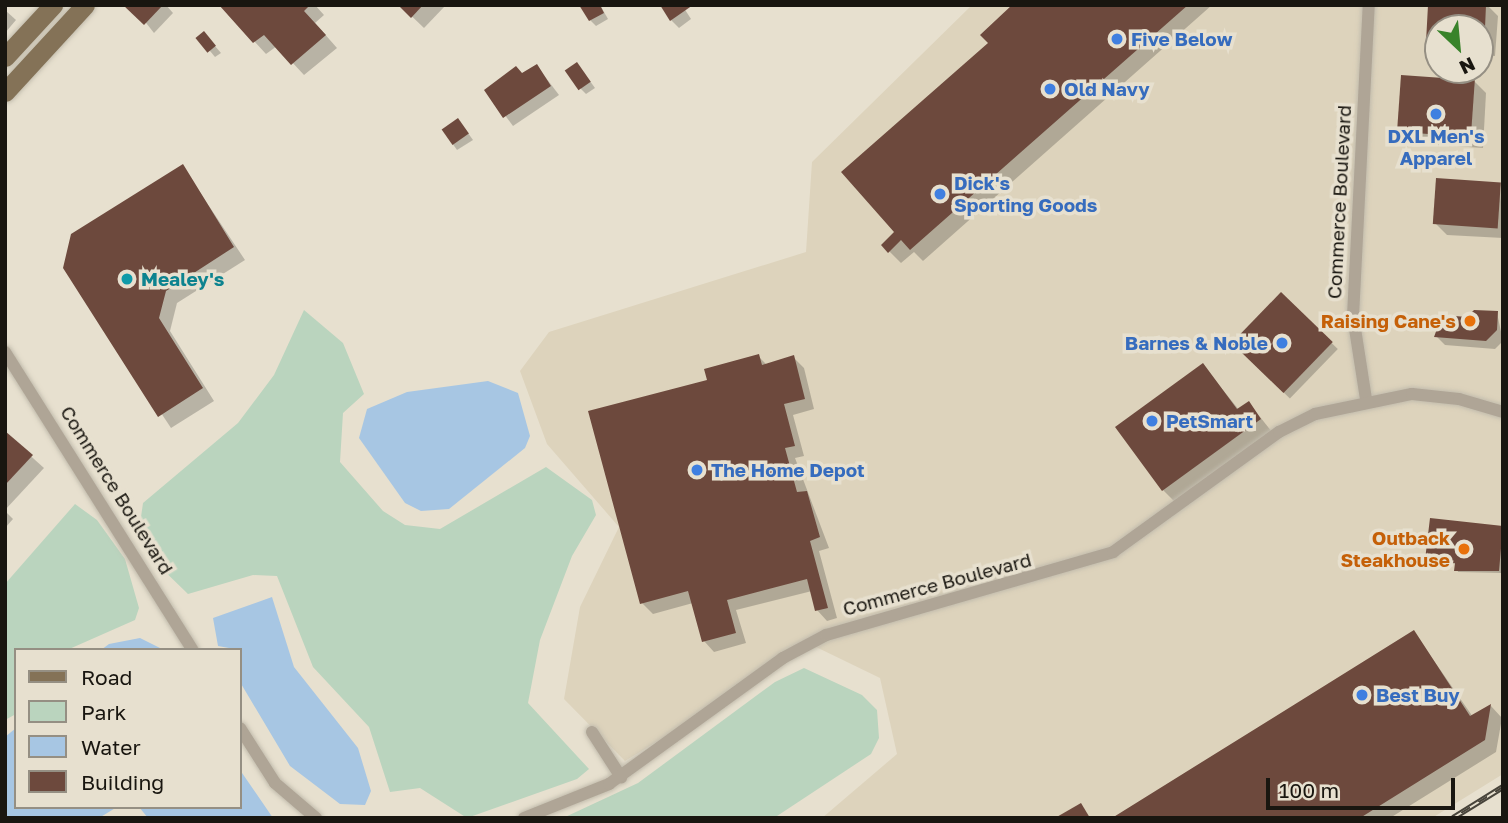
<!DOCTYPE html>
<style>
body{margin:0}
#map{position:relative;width:1508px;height:823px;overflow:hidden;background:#e7e0cf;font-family:"Golos Text",sans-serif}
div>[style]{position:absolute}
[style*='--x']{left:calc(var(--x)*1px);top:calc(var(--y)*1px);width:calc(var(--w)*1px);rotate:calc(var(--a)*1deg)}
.built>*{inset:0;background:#ddd3bc}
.green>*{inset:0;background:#bad4be}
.water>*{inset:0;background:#a7c6e3}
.shadow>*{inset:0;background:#0003;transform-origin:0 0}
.building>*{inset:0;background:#6d493d;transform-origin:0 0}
.roads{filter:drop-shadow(0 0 2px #c2bcad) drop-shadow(0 0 2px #c2bcad)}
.street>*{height:12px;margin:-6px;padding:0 6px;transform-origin:6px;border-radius:6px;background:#afa596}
.primary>*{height:19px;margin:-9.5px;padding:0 9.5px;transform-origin:9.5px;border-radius:9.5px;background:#847257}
.rail>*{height:6px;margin-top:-3px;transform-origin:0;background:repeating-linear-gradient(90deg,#e7e0cf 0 10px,#48443b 0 20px);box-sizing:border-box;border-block:2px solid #48443b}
.dots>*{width:19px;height:19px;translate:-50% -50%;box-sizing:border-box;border:4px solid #e7e0cf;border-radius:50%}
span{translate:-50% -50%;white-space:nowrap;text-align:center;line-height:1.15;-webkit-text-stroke:7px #e7e0cf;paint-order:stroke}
.shop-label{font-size:19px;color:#366cbe;font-weight:700}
.left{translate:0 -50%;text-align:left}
.right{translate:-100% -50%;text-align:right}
.street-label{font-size:19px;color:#191610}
.culture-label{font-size:19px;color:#0d838f;font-weight:700}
.food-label{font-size:19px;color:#c56008;font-weight:700}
.frame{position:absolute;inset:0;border:7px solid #191610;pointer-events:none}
.legend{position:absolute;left:14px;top:648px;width:228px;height:161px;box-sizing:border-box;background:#e7e0cf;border:2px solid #958f83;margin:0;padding:9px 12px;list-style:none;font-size:21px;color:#191610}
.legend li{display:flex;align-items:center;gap:14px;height:35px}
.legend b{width:35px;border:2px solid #958f83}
.north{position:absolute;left:1424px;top:14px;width:70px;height:70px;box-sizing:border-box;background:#e7e0cf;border:2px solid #958f83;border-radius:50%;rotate:154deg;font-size:19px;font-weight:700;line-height:28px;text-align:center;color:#191610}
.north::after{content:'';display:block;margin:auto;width:24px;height:32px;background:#39832a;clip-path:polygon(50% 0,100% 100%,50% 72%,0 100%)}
.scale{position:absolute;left:1266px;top:778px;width:189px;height:32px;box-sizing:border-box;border:4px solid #191610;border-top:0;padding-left:9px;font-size:21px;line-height:24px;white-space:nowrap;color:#191610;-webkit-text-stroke:5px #e7e0cf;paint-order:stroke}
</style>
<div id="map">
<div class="built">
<div style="clip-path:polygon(evenodd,972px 5px,1503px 5px,1503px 774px,1432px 818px,822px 818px,897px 754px,880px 678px,814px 646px,625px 761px,564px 699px,580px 607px,619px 527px,547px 444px,520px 371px,549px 332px,806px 252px,812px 162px,972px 5px,1438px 28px,1480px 28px,1480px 70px,1438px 70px,1438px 28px)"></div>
</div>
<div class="green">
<div style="clip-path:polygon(304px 310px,343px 343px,364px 394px,343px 413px,340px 462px,383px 511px,405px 525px,440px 529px,546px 467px,592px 500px,596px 515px,572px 556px,540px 640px,528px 703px,589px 769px,577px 779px,467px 818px,420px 788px,390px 792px,369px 727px,313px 667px,277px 576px,253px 575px,188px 594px,154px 561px,140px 524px,143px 503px,238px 423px,274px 375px)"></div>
<div style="clip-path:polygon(75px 504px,97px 520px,125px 559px,139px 608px,135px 620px,67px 650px,16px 650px,16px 714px,5px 720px,5px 584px)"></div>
<div style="clip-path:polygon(804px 668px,862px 695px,877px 710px,879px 738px,871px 754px,774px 818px,563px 818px,638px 783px,775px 682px)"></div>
</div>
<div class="water">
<div style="clip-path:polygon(488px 381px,518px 393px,530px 436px,525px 448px,449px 509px,421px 511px,405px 503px,359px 438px,367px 409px,407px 392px)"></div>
<div style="clip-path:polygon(272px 597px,294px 667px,358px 748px,371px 791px,365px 805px,340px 804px,290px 766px,240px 682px,240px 650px,218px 646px,213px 618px)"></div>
<div style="clip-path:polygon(140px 638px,164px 650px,101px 650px,109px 644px)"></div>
<div style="clip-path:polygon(16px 728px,16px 807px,117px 807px,99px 818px,5px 818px,5px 737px)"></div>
<div style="clip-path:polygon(240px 770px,273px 818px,148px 818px,139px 807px,240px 807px)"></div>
</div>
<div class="shadow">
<div style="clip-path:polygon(132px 5px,166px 5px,173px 13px,154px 33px)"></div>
<div style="clip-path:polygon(221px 5px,315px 5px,324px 15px,315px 23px,337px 48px,304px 75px,277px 46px,266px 54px)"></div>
<div style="clip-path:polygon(400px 5px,446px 5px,424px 28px)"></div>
<div style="clip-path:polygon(600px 5px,608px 19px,596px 26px,590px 20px)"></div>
<div style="clip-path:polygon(682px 5px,691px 19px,679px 28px,671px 20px)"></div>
<div style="clip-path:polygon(1015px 5px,1212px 5px,923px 261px,914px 252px,901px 263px,883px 245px,897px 232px)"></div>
<div style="clip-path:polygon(1430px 5px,1487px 5px,1498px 16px,1495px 56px,1480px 55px,1480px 28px,1438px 28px,1438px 51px,1428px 41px)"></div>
<div style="clip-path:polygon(5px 10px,16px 20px,5px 33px)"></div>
<div style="clip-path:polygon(209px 39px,221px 53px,215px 57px,210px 51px)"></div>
<div style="clip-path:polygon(537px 66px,559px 95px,513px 126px,487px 91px)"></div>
<div style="clip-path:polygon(582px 70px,595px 88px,586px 94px,581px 89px)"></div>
<div style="clip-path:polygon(1474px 81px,1486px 93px,1483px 148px,1411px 143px,1399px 131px)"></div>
<div style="clip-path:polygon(463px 126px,473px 140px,457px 150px,443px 130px)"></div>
<div style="clip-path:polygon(183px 167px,245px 260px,177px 303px,170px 331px,214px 401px,171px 428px,65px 268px)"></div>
<div style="clip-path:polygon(1500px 184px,1503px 238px,1447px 235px,1435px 223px)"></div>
<div style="left:1281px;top:294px;width:79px;height:69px;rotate:44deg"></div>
<div style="clip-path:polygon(1497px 313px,1503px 341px,1495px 349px,1445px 345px,1436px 336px,1468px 318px)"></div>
<div style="clip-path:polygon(758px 356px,767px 365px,793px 357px,804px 368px,814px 409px,793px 415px,804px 456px,795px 458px,829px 548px,819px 551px,837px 618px,827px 621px,817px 610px,812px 591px,736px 610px,746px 643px,714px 652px,704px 641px,693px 603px,653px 614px,642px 603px,709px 381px)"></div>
<div style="clip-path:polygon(1203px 365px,1239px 410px,1249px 403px,1272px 432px,1175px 502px,1163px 490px)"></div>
<div style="clip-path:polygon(5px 433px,44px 468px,5px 510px)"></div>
<div style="clip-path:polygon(5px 511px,13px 519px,5px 528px)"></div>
<div style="clip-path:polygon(1503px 528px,1501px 573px,1458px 572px,1456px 564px,1427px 559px)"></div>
<div style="clip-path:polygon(1414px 632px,1473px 717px,1491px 706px,1502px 718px,1496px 752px,1390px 818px,1115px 818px)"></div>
</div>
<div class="building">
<div style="clip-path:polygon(123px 5px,163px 5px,144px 25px)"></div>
<div style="clip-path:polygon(219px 5px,310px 5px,304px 11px,326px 35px,291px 65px,264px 35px,253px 43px)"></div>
<div style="clip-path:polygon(398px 5px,423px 5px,411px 18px)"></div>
<div style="clip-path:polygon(579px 5px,600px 5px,604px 13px,589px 21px)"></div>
<div style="clip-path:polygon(660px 5px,693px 5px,670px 21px)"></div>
<div style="clip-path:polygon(1012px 5px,1188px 5px,910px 250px,901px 240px,888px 253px,881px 245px,894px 232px,841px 172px,988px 43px,980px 35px)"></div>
<div style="clip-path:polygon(1428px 5px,1486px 5px,1485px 28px,1438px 28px,1438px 42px,1426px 42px)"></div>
<div style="left:204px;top:31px;width:19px;height:11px;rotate:51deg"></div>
<div style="left:577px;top:62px;width:24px;height:15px;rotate:55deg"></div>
<div style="clip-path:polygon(537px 64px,551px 86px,503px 118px,484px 90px,516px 66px,522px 73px)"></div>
<div style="left:1401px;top:75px;width:74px;height:57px;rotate:4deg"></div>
<div style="left:458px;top:118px;width:19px;height:20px;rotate:55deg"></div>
<div style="clip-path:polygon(183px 164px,234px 247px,166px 291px,159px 318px,203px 388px,158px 417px,63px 268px,71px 234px)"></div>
<div style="left:1436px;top:178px;width:65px;height:46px;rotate:4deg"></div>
<div style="left:1281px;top:292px;width:72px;height:71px;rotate:44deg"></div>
<div style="clip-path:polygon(1474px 310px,1498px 311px,1497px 330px,1486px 341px,1434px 337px,1442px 315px,1467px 317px)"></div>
<div style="clip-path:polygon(759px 354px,762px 365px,794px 355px,805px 399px,784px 404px,795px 446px,785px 448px,797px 492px,807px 491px,820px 537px,810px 541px,828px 608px,815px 611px,807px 579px,727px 600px,736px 633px,702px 642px,688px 591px,640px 604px,588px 411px,707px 380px,704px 369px)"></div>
<div style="clip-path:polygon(1203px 363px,1237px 409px,1249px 401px,1261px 419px,1162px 491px,1115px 427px)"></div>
<div style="clip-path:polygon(5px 431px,33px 455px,5px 485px)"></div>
<div style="clip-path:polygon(1430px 518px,1503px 526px,1499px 571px,1454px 571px,1455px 563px,1425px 560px)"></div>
<div style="clip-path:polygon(1414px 630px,1470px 716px,1491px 704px,1485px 740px,1360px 818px,1112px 818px)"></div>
<div style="clip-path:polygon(1081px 803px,1090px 818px,1055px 818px)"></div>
</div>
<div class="roads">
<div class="street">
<div style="--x:5;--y:352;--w:352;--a:57.8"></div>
<div style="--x:1366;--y:399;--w:84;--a:-98.9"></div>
<div style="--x:1353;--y:316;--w:311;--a:-87.1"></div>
<div style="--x:240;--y:728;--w:65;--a:57.5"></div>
<div style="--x:275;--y:783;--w:54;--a:40.5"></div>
<div style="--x:592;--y:732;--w:54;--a:57.2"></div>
<div style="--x:524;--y:818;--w:92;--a:-21.8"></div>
<div style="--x:609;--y:784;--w:215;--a:-35.9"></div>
<div style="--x:783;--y:658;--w:49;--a:-28.1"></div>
<div style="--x:826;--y:635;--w:299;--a:-16.1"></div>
<div style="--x:1113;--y:552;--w:205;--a:-35.9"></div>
<div style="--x:1279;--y:432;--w:40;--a:-26.6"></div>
<div style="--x:1315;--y:414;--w:99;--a:-11.7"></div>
<div style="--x:1412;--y:394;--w:47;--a:6.1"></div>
<div style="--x:1459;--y:399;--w:46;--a:16.5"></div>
</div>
<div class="primary">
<div style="--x:5;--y:57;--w:71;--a:-47.3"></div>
<div style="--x:5;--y:92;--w:118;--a:-47.4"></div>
</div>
</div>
<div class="rail">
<div style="--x:1453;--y:818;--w:59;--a:-31.8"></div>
</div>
<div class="dots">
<div style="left:1117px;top:39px;background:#3f7fe0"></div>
<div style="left:1050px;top:89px;background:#3f7fe0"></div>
<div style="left:1436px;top:114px;background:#3f7fe0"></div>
<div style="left:940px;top:194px;background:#3f7fe0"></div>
<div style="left:127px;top:279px;background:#0f9aa8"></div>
<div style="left:1470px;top:321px;background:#e8710a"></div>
<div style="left:1282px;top:343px;background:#3f7fe0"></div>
<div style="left:1152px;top:421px;background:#3f7fe0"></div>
<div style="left:697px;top:470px;background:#3f7fe0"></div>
<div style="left:1464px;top:549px;background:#e8710a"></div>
<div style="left:1362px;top:695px;background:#3f7fe0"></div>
</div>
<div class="shop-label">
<span class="left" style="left:1131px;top:39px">Five Below</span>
<span class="left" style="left:1064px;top:89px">Old Navy</span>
<span style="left:1436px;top:147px">DXL Men's<br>Apparel</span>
<span class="left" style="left:954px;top:194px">Dick's<br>Sporting Goods</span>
<span class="right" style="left:1268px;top:343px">Barnes &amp; Noble</span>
<span class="left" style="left:1166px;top:421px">PetSmart</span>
<span class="left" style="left:711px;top:470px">The Home Depot</span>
<span class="left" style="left:1376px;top:695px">Best Buy</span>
</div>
<div class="street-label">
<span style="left:1339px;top:202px;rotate:-87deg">Commerce Boulevard</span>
<span style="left:117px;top:490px;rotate:58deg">Commerce Boulevard</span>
<span style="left:937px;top:584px;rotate:-15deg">Commerce Boulevard</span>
</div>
<div class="culture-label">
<span class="left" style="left:141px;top:279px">Mealey's</span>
</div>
<div class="food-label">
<span class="right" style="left:1456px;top:321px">Raising Cane's</span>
<span class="right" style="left:1450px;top:549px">Outback<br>Steakhouse</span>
</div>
<div class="frame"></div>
<ul class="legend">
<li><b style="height:9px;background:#847257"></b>Road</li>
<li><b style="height:19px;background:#bad4be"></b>Park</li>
<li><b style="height:19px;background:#a7c6e3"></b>Water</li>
<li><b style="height:19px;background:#6d493d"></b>Building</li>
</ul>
<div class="north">N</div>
<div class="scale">100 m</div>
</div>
